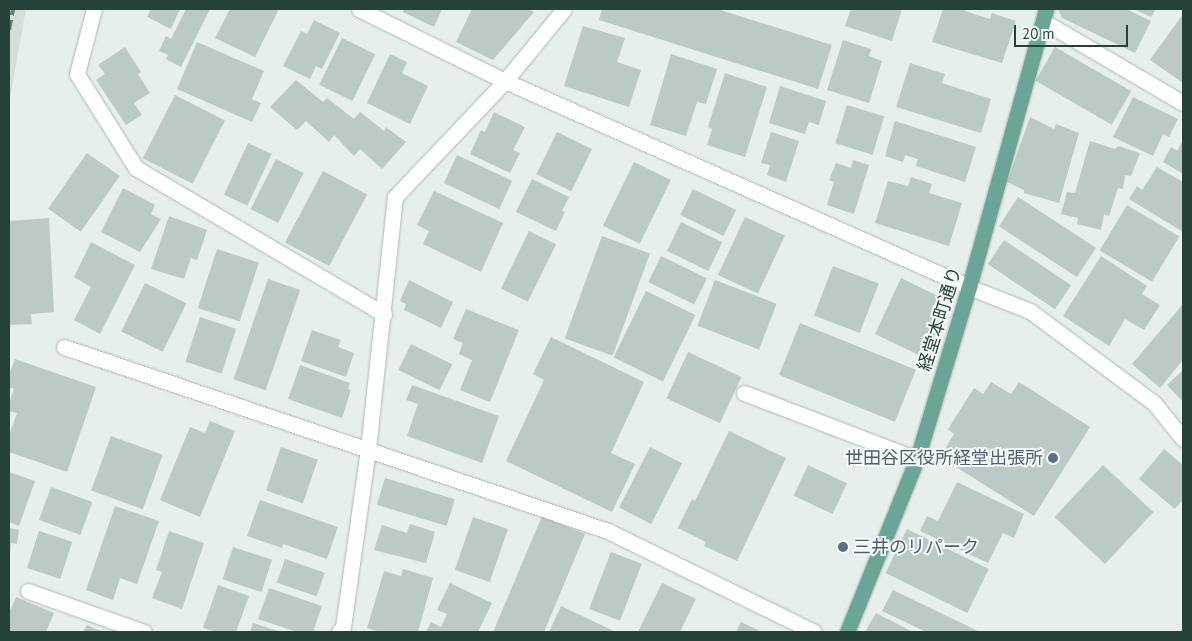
<!DOCTYPE html>
<meta charset="utf-8">
<style>
body{margin:0}
#map{position:relative;width:1192px;height:641px;overflow:hidden;background:#e6efeb;font-family:"PT Sans","Noto Sans JP",sans-serif}
div>[style]{position:absolute}
[style*='--x']{left:calc(var(--x)*1px);top:calc(var(--y)*1px);width:calc(var(--w)*1px);rotate:calc(var(--a)*1deg)}
.built>*{inset:0;background:#d4dfda}
.building>*{inset:0;background:#bbcac4;transform-origin:0 0}
.roads{filter:drop-shadow(0 0 1px #a8b8b2) drop-shadow(0 0 1px #a8b8b2)}
.minor>*{height:15px;margin:-7.5px;padding:0 7.5px;transform-origin:7.5px;border-radius:7.5px;background:#fff}
.major>*{height:15px;margin:-7.5px;padding:0 7.5px;transform-origin:7.5px;border-radius:7.5px;background:#6aa596}
.rail>*{height:4px;margin-top:-2px;transform-origin:0;background:repeating-linear-gradient(90deg,#5f7d75 0 10px,transparent 0 15px)}
.dots>*{width:14px;height:14px;translate:-50% -50%;box-sizing:border-box;border:2px solid #f7fbf9;border-radius:50%}
span{translate:-50% -50%;white-space:nowrap;text-align:center;line-height:1.15;-webkit-text-stroke:4px #f7fbf9;paint-order:stroke}
.street-label{font-size:18px;color:#24423a}
.service-label{font-size:18px;color:#4e5e75}
.right{translate:-100% -50%;text-align:right}
.left{translate:0 -50%;text-align:left}
.frame{position:absolute;inset:0;border:10px solid #24423a;pointer-events:none}
.scale{position:absolute;left:1014px;top:25px;width:114px;height:22px;box-sizing:border-box;border:2px solid #24423a;border-top:0;padding-left:6px;font-size:15px;line-height:18px;white-space:nowrap;color:#24423a;-webkit-text-stroke:4px #f7fbf9;paint-order:stroke}
</style>
<div id="map">
<div class="built">
<div style="clip-path:polygon(9px 9px,26px 9px,9px 104px)"></div>
</div>
<div class="building">
<div style="clip-path:polygon(151px 9px,180px 9px,171px 29px,147px 17px)"></div>
<div style="clip-path:polygon(186px 9px,210px 9px,181px 67px,166px 59px,168px 55px,159px 51px,166px 36px,171px 39px)"></div>
<div style="clip-path:polygon(230px 9px,279px 9px,255px 57px,215px 38px)"></div>
<div style="clip-path:polygon(404px 9px,442px 9px,434px 27px,403px 12px)"></div>
<div style="clip-path:polygon(472px 9px,527px 9px,534px 12px,493px 60px,456px 42px)"></div>
<div style="clip-path:polygon(602px 9px,717px 9px,832px 45px,818px 89px,599px 20px)"></div>
<div style="clip-path:polygon(851px 9px,902px 9px,892px 41px,845px 26px)"></div>
<div style="clip-path:polygon(943px 9px,965px 9px,965px 11px,990px 19px,992px 13px,1016px 21px,1002px 63px,932px 42px)"></div>
<div style="clip-path:polygon(1058px 9px,1126px 9px,1151px 21px,1135px 53px,1062px 18px)"></div>
<div style="clip-path:polygon(1134px 9px,1156px 9px,1151px 17px)"></div>
<div style="clip-path:polygon(1183px 14px,1183px 83px,1150px 60px)"></div>
<div style="clip-path:polygon(314px 20px,340px 33px,322px 69px,316px 66px,310px 79px,283px 66px,301px 31px,307px 34px)"></div>
<div style="clip-path:polygon(583px 26px,625px 38px,617px 62px,641px 70px,629px 107px,564px 86px)"></div>
<div style="left:342px;top:38px;width:37px;height:52px;rotate:26deg"></div>
<div style="clip-path:polygon(843px 40px,871px 49px,869px 56px,882px 61px,869px 103px,827px 90px)"></div>
<div style="clip-path:polygon(197px 42px,264px 71px,252px 99px,261px 103px,252px 122px,177px 89px)"></div>
<div style="clip-path:polygon(125px 47px,141px 72px,138px 74px,150px 93px,134px 103px,142px 115px,126px 125px,96px 80px,105px 74px,98px 65px)"></div>
<div style="left:1055px;top:47px;width:88px;height:39px;rotate:30deg"></div>
<div style="clip-path:polygon(390px 54px,407px 62px,402px 73px,428px 86px,410px 124px,367px 103px)"></div>
<div style="clip-path:polygon(671px 54px,717px 69px,706px 104px,697px 102px,686px 136px,650px 125px)"></div>
<div style="clip-path:polygon(910px 63px,945px 74px,942px 83px,991px 99px,981px 133px,896px 107px)"></div>
<div style="clip-path:polygon(725px 73px,767px 87px,745px 157px,707px 145px,712px 129px,708px 127px)"></div>
<div style="clip-path:polygon(296px 80px,323px 102px,327px 98px,354px 119px,360px 112px,384px 131px,386px 127px,406px 142px,382px 169px,360px 149px,354px 156px,334px 135px,329px 142px,306px 121px,297px 130px,270px 107px)"></div>
<div style="clip-path:polygon(780px 86px,826px 101px,819px 125px,809px 122px,805px 134px,769px 123px)"></div>
<div style="left:175px;top:95px;width:56px;height:71px;rotate:27deg"></div>
<div style="clip-path:polygon(1133px 97px,1178px 119px,1169px 137px,1163px 134px,1153px 156px,1113px 137px)"></div>
<div style="left:847px;top:105px;width:39px;height:40px;rotate:17deg"></div>
<div style="clip-path:polygon(494px 112px,525px 127px,513px 150px,520px 153px,510px 173px,470px 154px,481px 130px,485px 132px)"></div>
<div style="clip-path:polygon(1030px 117px,1054px 129px,1056px 124px,1079px 133px,1059px 203px,1024px 193px,1024px 190px,1007px 182px)"></div>
<div style="clip-path:polygon(895px 121px,976px 147px,965px 182px,916px 166px,918px 159px,905px 155px,903px 162px,885px 156px)"></div>
<div style="left:557px;top:132px;width:39px;height:47px;rotate:26deg"></div>
<div style="clip-path:polygon(771px 132px,799px 141px,786px 182px,767px 175px,770px 165px,761px 163px)"></div>
<div style="clip-path:polygon(1183px 140px,1183px 174px,1163px 162px,1171px 147px,1177px 151px)"></div>
<div style="clip-path:polygon(1090px 141px,1115px 149px,1118px 146px,1140px 153px,1131px 176px,1125px 175px,1123px 189px,1118px 188px,1109px 216px,1104px 214px,1101px 230px,1077px 224px,1078px 218px,1061px 214px,1067px 192px,1075px 193px)"></div>
<div style="left:248px;top:143px;width:26px;height:57px;rotate:25deg"></div>
<div style="left:87px;top:153px;width:40px;height:68px;rotate:35deg"></div>
<div style="left:457px;top:155px;width:61px;height:31px;rotate:25deg"></div>
<div style="left:276px;top:159px;width:31px;height:56px;rotate:27deg"></div>
<div style="clip-path:polygon(853px 160px,869px 165px,854px 214px,827px 205px,834px 182px,829px 180px,836px 163px,851px 168px)"></div>
<div style="left:634px;top:162px;width:41px;height:71px;rotate:26deg"></div>
<div style="clip-path:polygon(1157px 167px,1183px 182px,1183px 232px,1129px 199px,1137px 186px,1142px 190px)"></div>
<div style="left:323px;top:171px;width:50px;height:81px;rotate:28deg"></div>
<div style="clip-path:polygon(911px 177px,932px 184px,929px 193px,962px 203px,949px 246px,875px 223px,888px 181px,908px 186px)"></div>
<div style="clip-path:polygon(532px 179px,569px 197px,562px 211px,565px 212px,556px 231px,516px 212px)"></div>
<div style="clip-path:polygon(123px 188px,155px 205px,151px 214px,161px 219px,140px 252px,101px 232px)"></div>
<div style="left:693px;top:189px;width:48px;height:29px;rotate:26deg"></div>
<div style="clip-path:polygon(434px 191px,503px 223px,481px 272px,423px 244px,429px 231px,417px 225px)"></div>
<div style="left:1018px;top:197px;width:93px;height:35px;rotate:33deg"></div>
<div style="left:1127px;top:205px;width:61px;height:53px;rotate:31deg"></div>
<div style="clip-path:polygon(169px 216px,207px 230px,197px 260px,191px 258px,184px 279px,151px 269px)"></div>
<div style="left:745px;top:217px;width:44px;height:64px;rotate:25deg"></div>
<div style="clip-path:polygon(49px 218px,54px 312px,31px 314px,32px 324px,9px 325px,9px 221px)"></div>
<div style="left:681px;top:222px;width:46px;height:32px;rotate:26deg"></div>
<div style="left:529px;top:231px;width:30px;height:64px;rotate:26deg"></div>
<div style="left:602px;top:236px;width:51px;height:109px;rotate:20deg"></div>
<div style="left:1004px;top:240px;width:81px;height:29px;rotate:34deg"></div>
<div style="clip-path:polygon(91px 242px,135px 265px,100px 334px,74px 320px,91px 287px,74px 277px)"></div>
<div style="left:217px;top:249px;width:44px;height:62px;rotate:18deg"></div>
<div style="left:661px;top:256px;width:51px;height:29px;rotate:26deg"></div>
<div style="clip-path:polygon(1101px 256px,1147px 286px,1142px 294px,1160px 305px,1144px 330px,1125px 319px,1109px 346px,1063px 316px)"></div>
<div style="left:833px;top:266px;width:49px;height:53px;rotate:21deg"></div>
<div style="clip-path:polygon(901px 278px,942px 298px,931px 322px,939px 326px,925px 358px,875px 334px)"></div>
<div style="left:268px;top:279px;width:34px;height:106px;rotate:19deg"></div>
<div style="clip-path:polygon(409px 280px,453px 302px,441px 328px,404px 310px,406px 304px,400px 301px)"></div>
<div style="left:715px;top:280px;width:66px;height:49px;rotate:21deg"></div>
<div style="left:145px;top:283px;width:46px;height:54px;rotate:26deg"></div>
<div style="left:646px;top:291px;width:55px;height:74px;rotate:26deg"></div>
<div style="clip-path:polygon(1183px 304px,1183px 360px,1160px 388px,1132px 364px)"></div>
<div style="clip-path:polygon(466px 309px,519px 330px,490px 402px,460px 390px,472px 360px,459px 354px,463px 343px,453px 339px)"></div>
<div style="left:200px;top:317px;width:38px;height:47px;rotate:18deg"></div>
<div style="left:800px;top:323px;width:125px;height:56px;rotate:22deg"></div>
<div style="clip-path:polygon(312px 330px,341px 340px,338px 347px,354px 353px,346px 377px,301px 361px)"></div>
<div style="clip-path:polygon(551px 337px,644px 382px,611px 453px,635px 464px,612px 512px,506px 461px,544px 380px,533px 374px)"></div>
<div style="left:411px;top:344px;width:46px;height:29px;rotate:26deg"></div>
<div style="left:688px;top:352px;width:59px;height:51px;rotate:25deg"></div>
<div style="clip-path:polygon(15px 359px,96px 387px,67px 472px,9px 452px,9px 435px,17px 413px,9px 411px,9px 403px,14px 389px,9px 387px,9px 375px)"></div>
<div style="clip-path:polygon(300px 365px,350px 383px,348px 389px,351px 390px,342px 418px,288px 399px)"></div>
<div style="clip-path:polygon(1183px 370px,1183px 402px,1167px 385px)"></div>
<div style="clip-path:polygon(991px 382px,1011px 394px,1019px 382px,1090px 427px,1034px 516px,940px 457px,954px 434px,948px 429px,974px 388px,983px 394px)"></div>
<div style="clip-path:polygon(412px 385px,499px 416px,482px 463px,407px 436px,418px 404px,406px 400px)"></div>
<div style="clip-path:polygon(210px 421px,235px 431px,200px 517px,160px 500px,190px 427px,205px 433px)"></div>
<div style="clip-path:polygon(729px 431px,786px 458px,737px 561px,704px 546px,706px 542px,678px 528px,692px 499px,695px 501px)"></div>
<div style="left:111px;top:436px;width:55px;height:58px;rotate:20deg"></div>
<div style="left:281px;top:447px;width:39px;height:46px;rotate:19deg"></div>
<div style="left:650px;top:447px;width:36px;height:68px;rotate:27deg"></div>
<div style="clip-path:polygon(1164px 449px,1183px 465px,1183px 499px,1175px 509px,1139px 479px)"></div>
<div style="left:808px;top:465px;width:43px;height:34px;rotate:25deg"></div>
<div style="left:1103px;top:465px;width:69px;height:71px;rotate:43deg"></div>
<div style="clip-path:polygon(9px 472px,35px 481px,19px 526px,9px 522px)"></div>
<div style="left:385px;top:478px;width:73px;height:28px;rotate:17deg"></div>
<div style="clip-path:polygon(957px 482px,1024px 514px,1014px 538px,1003px 533px,988px 563px,920px 531px,927px 516px,938px 521px)"></div>
<div style="left:51px;top:487px;width:44px;height:35px;rotate:20deg"></div>
<div style="clip-path:polygon(260px 500px,338px 527px,327px 559px,283px 544px,282px 548px,247px 536px)"></div>
<div style="clip-path:polygon(115px 506px,159px 521px,137px 584px,120px 578px,113px 600px,86px 590px)"></div>
<div style="clip-path:polygon(542px 516px,585px 534px,544px 632px,493px 632px)"></div>
<div style="left:473px;top:517px;width:37px;height:56px;rotate:19deg"></div>
<div style="clip-path:polygon(410px 524px,435px 532px,426px 563px,374px 550px,382px 525px,407px 533px)"></div>
<div style="clip-path:polygon(9px 528px,19px 530px,17px 544px,11px 543px,10px 549px)"></div>
<div style="left:907px;top:529px;width:91px;height:49px;rotate:26deg"></div>
<div style="left:39px;top:531px;width:35px;height:39px;rotate:18deg"></div>
<div style="clip-path:polygon(169px 531px,204px 543px,182px 609px,152px 598px,162px 572px,156px 570px)"></div>
<div style="left:233px;top:547px;width:41px;height:34px;rotate:18deg"></div>
<div style="left:611px;top:552px;width:33px;height:61px;rotate:21deg"></div>
<div style="left:285px;top:559px;width:42px;height:25px;rotate:19deg"></div>
<div style="clip-path:polygon(403px 569px,433px 578px,418px 632px,381px 632px,367px 628px,384px 571px,401px 576px)"></div>
<div style="clip-path:polygon(450px 583px,492px 603px,478px 632px,426px 632px,431px 622px,441px 627px,447px 614px,437px 610px)"></div>
<div style="clip-path:polygon(662px 583px,696px 599px,680px 632px,638px 632px)"></div>
<div style="clip-path:polygon(218px 585px,249px 596px,236px 632px,217px 632px,203px 628px)"></div>
<div style="clip-path:polygon(269px 588px,322px 606px,313px 632px,297px 632px,258px 619px)"></div>
<div style="clip-path:polygon(893px 590px,980px 632px,926px 632px,882px 611px)"></div>
<div style="clip-path:polygon(16px 597px,54px 613px,46px 632px,9px 632px,9px 613px)"></div>
<div style="clip-path:polygon(561px 606px,616px 632px,549px 632px)"></div>
<div style="clip-path:polygon(876px 613px,913px 632px,865px 632px)"></div>
<div style="clip-path:polygon(741px 622px,762px 632px,736px 632px)"></div>
<div style="clip-path:polygon(253px 623px,281px 632px,250px 632px)"></div>
<div style="clip-path:polygon(87px 625px,103px 632px,83px 632px)"></div>
</div>
<div class="roads">
<div class="minor">
<div style="--x:94;--y:9;--w:67;--a:104.7"></div>
<div style="--x:77;--y:74;--w:111;--a:57.9"></div>
<div style="--x:136;--y:168;--w:288;--a:30.5"></div>
<div style="--x:359;--y:9;--w:163;--a:26.3"></div>
<div style="--x:505;--y:81;--w:508;--a:23.94"></div>
<div style="--x:969;--y:287;--w:66;--a:21.5"></div>
<div style="--x:1030;--y:311;--w:154;--a:36.6"></div>
<div style="--x:1154;--y:403;--w:46;--a:51.1"></div>
<div style="--x:1043;--y:21;--w:162;--a:30.4"></div>
<div style="--x:64;--y:347;--w:574;--a:18.69"></div>
<div style="--x:608;--y:531;--w:229;--a:26.1"></div>
<div style="--x:744;--y:393;--w:185;--a:20.9"></div>
<div style="--x:28;--y:591;--w:123;--a:19.5"></div>
<div style="--x:339;--y:632;--w:6;--a:-51"></div>
<div style="--x:343;--y:627;--w:180;--a:-82"></div>
<div style="--x:368;--y:449;--w:253;--a:-83.9"></div>
<div style="--x:395;--y:197;--w:160;--a:-46.5"></div>
<div style="--x:505;--y:81;--w:93;--a:-50.7"></div>
</div>
<div class="major">
<div style="--x:847;--y:632;--w:187;--a:-68"></div>
<div style="--x:917;--y:459;--w:180;--a:-73.2"></div>
<div style="--x:969;--y:287;--w:288;--a:-74.5"></div>
</div>
</div>
<div class="rail">
<div style="--x:9;--y:30;--w:21;--a:-79"></div>
</div>
<div class="dots">
<div style="left:1053px;top:458px;background:#5c6f8a"></div>
<div style="left:843px;top:547px;background:#5c6f8a"></div>
</div>
<div class="street-label">
<span style="left:940px;top:319px;rotate:-73deg">経堂本町通り</span>
</div>
<div class="service-label">
<span class="right" style="left:1043px;top:458px">世田谷区役所経堂出張所</span>
<span class="left" style="left:853px;top:547px">三井のリパーク</span>
</div>
<div class="frame"></div>
<div class="scale">20 m</div>
</div>
